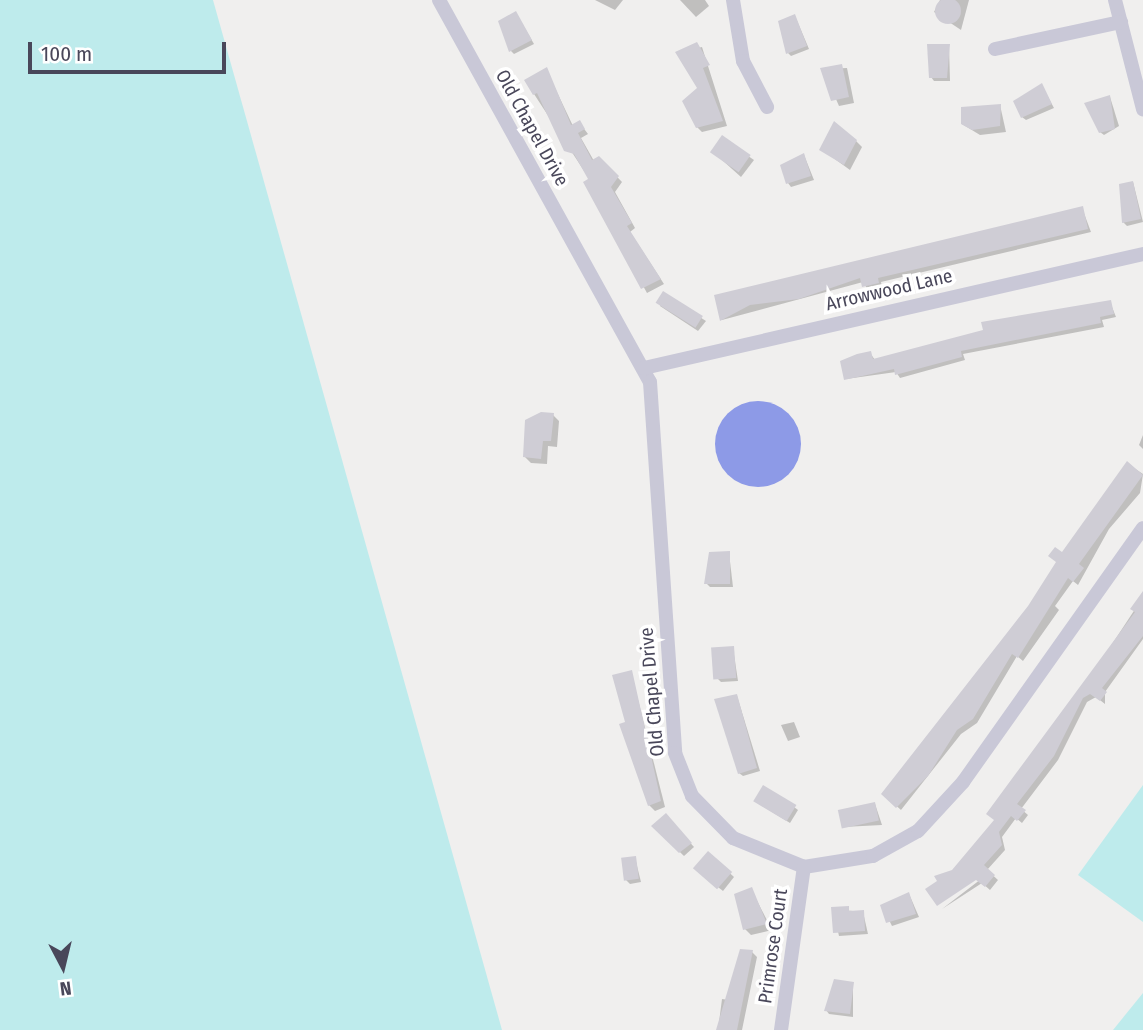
<!DOCTYPE html>
<style>
body{margin:0}
#map{position:relative;width:1143px;height:1030px;overflow:hidden;background:#f0efee;font-family:"Fira Sans Condensed",sans-serif}
div>[style]{position:absolute}
[style*='--x']{left:calc(var(--x)*1px);top:calc(var(--y)*1px);width:calc(var(--w)*1px);rotate:calc(var(--a)*1deg)}
.green>*{inset:0;background:#beebec}
.water>*{inset:0;background:#8d9ae7}
.round{border-radius:50%}
.shadow>*{inset:0;background:#0003}
.building>*{inset:0;background:#cfcdd5;transform-origin:0 0}
.street>*{height:14px;margin:-7px;padding:0 7px;transform-origin:7px;border-radius:7px;background:#c9c8d7}
span{translate:-50% -50%;white-space:nowrap;text-align:center;line-height:1.15;-webkit-text-stroke:7px #fff;paint-order:stroke}
.street-label{font-size:19px;color:#49475a}
.north{position:absolute;left:28px;top:932px;width:70px;height:70px;-webkit-text-stroke:5px #fff;paint-order:stroke;rotate:173deg;font-size:19px;font-weight:700;line-height:28px;text-align:center;color:#49475a}
.north::after{content:'';display:block;margin:auto;width:24px;height:32px;background:#49475a;clip-path:polygon(50% 0,100% 100%,50% 72%,0 100%)}
.scale{position:absolute;left:28px;top:42px;width:198px;height:32px;box-sizing:border-box;border:4px solid #49475a;border-top:0;padding-left:9px;font-size:21px;line-height:24px;white-space:nowrap;color:#49475a;-webkit-text-stroke:5px #fff;paint-order:stroke}
</style>
<div id="map">
<div class="green">
<div style="clip-path:polygon(0 0,213px 0,502px 1030px,0 1030px)"></div>
<div style="clip-path:polygon(1143px 785px,1143px 922px,1078px 875px)"></div>
<div style="clip-path:polygon(1143px 993px,1143px 1030px,1113px 1030px)"></div>
</div>
<div class="water">
<div class="round" style="left:715px;top:401px;width:86px;height:86px"></div>
</div>
<div class="shadow">
<div style="clip-path:polygon(595px 0,623px 0,615px 10px)"></div>
<div style="clip-path:polygon(680px 0,705px 0,709px 6px,696px 17px)"></div>
<div style="clip-path:polygon(940px 0,969px 0,961px 30px,934px 12px)"></div>
<div style="clip-path:polygon(516px 13px,534px 44px,514px 54px,511px 51px)"></div>
<div style="clip-path:polygon(795px 16px,809px 49px,791px 56px,788px 53px)"></div>
<div style="clip-path:polygon(949px 46px,950px 81px,934px 81px,931px 77px)"></div>
<div style="clip-path:polygon(702px 47px,727px 126px,702px 132px,697px 127px,700px 89px,678px 53px)"></div>
<div style="clip-path:polygon(847px 68px,854px 103px,839px 106px,823px 69px)"></div>
<div style="clip-path:polygon(546px 69px,573px 126px,579px 122px,588px 134px,581px 138px,594px 161px,599px 158px,622px 182px,615px 192px,635px 228px,630px 232px,664px 284px,647px 293px,586px 183px,590px 180px,534px 94px)"></div>
<div style="clip-path:polygon(1042px 86px,1054px 108px,1026px 120px,1022px 117px)"></div>
<div style="clip-path:polygon(1110px 97px,1119px 126px,1104px 135px,1100px 132px)"></div>
<div style="clip-path:polygon(1000px 105px,1006px 132px,980px 135px,962px 124px)"></div>
<div style="clip-path:polygon(722px 138px,754px 160px,741px 177px,712px 151px)"></div>
<div style="clip-path:polygon(856px 141px,862px 147px,850px 170px,821px 149px)"></div>
<div style="clip-path:polygon(804px 155px,814px 180px,791px 187px,788px 183px)"></div>
<div style="clip-path:polygon(1133px 182px,1143px 222px,1127px 226px,1123px 222px)"></div>
<div style="clip-path:polygon(1082px 208px,1091px 232px,881px 282px,882px 287px,868px 290px,863px 282px,722px 320px,716px 297px)"></div>
<div style="clip-path:polygon(663px 294px,706px 321px,698px 331px,660px 306px)"></div>
<div style="clip-path:polygon(1110px 302px,1116px 317px,1102px 320px,1104px 327px,963px 354px,965px 360px,900px 378px,896px 372px,846px 379px,870px 353px,875px 360px)"></div>
<div style="clip-path:polygon(553px 415px,559px 421px,557px 447px,548px 446px,547px 464px,531px 463px,525px 457px)"></div>
<div style="clip-path:polygon(1143px 435px,1143px 449px,1139px 445px)"></div>
<div style="clip-path:polygon(1128px 464px,1143px 474px,1140px 493px,1109px 529px,1078px 585px,1073px 581px,1055px 606px,1059px 610px,1023px 661px,1017px 656px,977px 723px,961px 734px,901px 810px,883px 794px,1029px 607px)"></div>
<div style="clip-path:polygon(729px 553px,733px 587px,710px 587px,706px 583px)"></div>
<div style="clip-path:polygon(1143px 597px,1143px 639px,1105px 692px,1105px 704px,1096px 697px,1087px 702px,1058px 760px,1021px 809px,1028px 815px,1022px 823px,1016px 818px,1002px 837px,1005px 850px,987px 870px,998px 880px,990px 890px,982px 883px,942px 909px,985px 876px,953px 871px,996px 821px)"></div>
<div style="clip-path:polygon(733px 648px,738px 681px,721px 682px,717px 678px)"></div>
<div style="clip-path:polygon(631px 672px,665px 807px,655px 811px,649px 805px)"></div>
<div style="clip-path:polygon(737px 696px,760px 771px,743px 776px,739px 773px)"></div>
<div style="clip-path:polygon(794px 722px,800px 737px,788px 741px,781px 725px)"></div>
<div style="clip-path:polygon(759px 804px,794px 807px,798px 810px,790px 823px)"></div>
<div style="clip-path:polygon(875px 804px,882px 825px,843px 827px)"></div>
<div style="clip-path:polygon(666px 816px,694px 847px,684px 856px,653px 826px)"></div>
<div style="clip-path:polygon(708px 853px,734px 877px,723px 891px,700px 873px)"></div>
<div style="clip-path:polygon(635px 858px,641px 882px,630px 884px,626px 880px)"></div>
<div style="clip-path:polygon(751px 889px,772px 930px,751px 935px,745px 929px)"></div>
<div style="clip-path:polygon(909px 894px,919px 917px,892px 926px,882px 906px)"></div>
<div style="clip-path:polygon(833px 909px,863px 912px,868px 934px,839px 936px)"></div>
<div style="clip-path:polygon(752px 952px,757px 957px,742px 1030px,718px 1030px,722px 999px,729px 1000px)"></div>
<div style="clip-path:polygon(853px 984px,853px 1017px,829px 1014px,826px 1010px)"></div>
</div>
<div class="building">
<div class="round" style="left:935px;top:-2px;width:26px;height:26px"></div>
<div style="clip-path:polygon(516px 11px,532px 40px,509px 52px,498px 21px)"></div>
<div style="clip-path:polygon(795px 14px,807px 46px,786px 54px,778px 21px)"></div>
<div style="clip-path:polygon(697px 42px,710px 65px,703px 68px,723px 121px,696px 128px,682px 101px,697px 88px,675px 52px)"></div>
<div style="clip-path:polygon(927px 44px,950px 44px,947px 78px,929px 78px)"></div>
<div style="clip-path:polygon(842px 64px,849px 97px,831px 101px,820px 68px)"></div>
<div style="clip-path:polygon(547px 67px,571px 125px,580px 120px,585px 129px,578px 133px,592px 160px,599px 156px,619px 176px,611px 187px,632px 223px,627px 226px,661px 279px,641px 289px,583px 182px,588px 179px,574px 154px,564px 151px,537px 93px,533px 95px,524px 80px)"></div>
<div style="clip-path:polygon(1042px 83px,1052px 104px,1021px 118px,1013px 101px)"></div>
<div style="clip-path:polygon(1110px 95px,1115px 129px,1099px 133px,1084px 103px)"></div>
<div style="clip-path:polygon(1001px 104px,1000px 126px,972px 130px,961px 124px,961px 107px)"></div>
<div style="clip-path:polygon(834px 121px,857px 140px,844px 165px,819px 150px)"></div>
<div style="left:722px;top:135px;width:35px;height:21px;rotate:35deg"></div>
<div style="clip-path:polygon(804px 153px,811px 176px,786px 184px,780px 165px)"></div>
<div style="clip-path:polygon(1133px 181px,1141px 219px,1122px 223px,1119px 184px)"></div>
<div style="clip-path:polygon(1083px 206px,1088px 229px,878px 278px,879px 283px,862px 287px,860px 278px,799px 299px,750px 305px,720px 321px,714px 295px)"></div>
<div style="left:663px;top:291px;width:47px;height:14px;rotate:32deg"></div>
<div style="clip-path:polygon(1111px 300px,1114px 314px,1100px 317px,1101px 323px,961px 351px,962px 357px,895px 375px,894px 369px,844px 380px,840px 361px,857px 354px,871px 351px,873px 359px,983px 330px,981px 322px)"></div>
<div style="clip-path:polygon(541px 412px,554px 413px,551px 441px,543px 441px,541px 459px,523px 457px,525px 420px)"></div>
<div style="clip-path:polygon(1127px 461px,1143px 475px,1079px 564px,1084px 568px,1073px 582px,1068px 578px,1018px 658px,1012px 654px,973px 719px,957px 730px,928px 776px,896px 808px,881px 794px,1028px 606px,1056px 562px,1048px 556px,1055px 547px,1062px 552px)"></div>
<div style="clip-path:polygon(730px 551px,730px 584px,704px 584px,709px 552px)"></div>
<div style="clip-path:polygon(1143px 591px,1143px 636px,1102px 688px,1107px 692px,1100px 701px,1090px 694px,1083px 698px,1054px 756px,1017px 804px,1026px 810px,1017px 821px,1011px 816px,999px 832px,1002px 845px,984px 865px,995px 875px,985px 887px,976px 880px,937px 906px,925px 889px,937px 881px,934px 876px,952px 870px,994px 820px,986px 814px,1135px 612px,1130px 609px)"></div>
<div style="left:734px;top:646px;width:32px;height:23px;rotate:86deg"></div>
<div style="clip-path:polygon(632px 670px,661px 801px,648px 806px,619px 724px,625px 722px,612px 675px)"></div>
<div style="clip-path:polygon(737px 694px,757px 768px,738px 774px,714px 699px)"></div>
<div style="left:763px;top:785px;width:39px;height:19px;rotate:31deg"></div>
<div style="left:875px;top:802px;width:19px;height:38px;rotate:78deg"></div>
<div style="clip-path:polygon(666px 813px,692px 843px,679px 853px,651px 826px)"></div>
<div style="left:708px;top:851px;width:32px;height:23px;rotate:41deg"></div>
<div style="left:636px;top:856px;width:23px;height:15px;rotate:83deg"></div>
<div style="clip-path:polygon(752px 887px,767px 924px,743px 930px,734px 894px)"></div>
<div style="clip-path:polygon(909px 892px,916px 914px,886px 923px,880px 905px)"></div>
<div style="clip-path:polygon(849px 906px,849px 911px,864px 910px,865px 931px,833px 933px,831px 907px)"></div>
<div style="clip-path:polygon(740px 949px,753px 950px,737px 1030px,716px 1030px)"></div>
<div style="clip-path:polygon(834px 979px,854px 982px,850px 1014px,824px 1011px)"></div>
</div>
<div class="street">
<div style="--x:439;--y:0;--w:436;--a:61.1"></div>
<div style="--x:650;--y:382;--w:372;--a:86.1"></div>
<div style="--x:675;--y:753;--w:46;--a:68.4"></div>
<div style="--x:692;--y:796;--w:59;--a:45.7"></div>
<div style="--x:733;--y:838;--w:77;--a:22.2"></div>
<div style="--x:804;--y:867;--w:70;--a:-9.1"></div>
<div style="--x:873;--y:856;--w:51;--a:-29.1"></div>
<div style="--x:918;--y:831;--w:67;--a:-47.4"></div>
<div style="--x:963;--y:782;--w:311;--a:-54.7"></div>
<div style="--x:733;--y:0;--w:62;--a:80.7"></div>
<div style="--x:743;--y:61;--w:52;--a:62.4"></div>
<div style="--x:1115;--y:0;--w:113;--a:75.6"></div>
<div style="--x:995;--y:49;--w:129;--a:-12.1"></div>
<div style="--x:644;--y:368;--w:512;--a:-12.87"></div>
<div style="--x:781;--y:1030;--w:165;--a:-82"></div>
</div>
<div class="street-label">
<span style="left:532px;top:128px;rotate:61deg">Old Chapel Drive</span>
<span style="left:889px;top:290px;rotate:-13deg">Arrowwood Lane</span>
<span style="left:652px;top:692px;rotate:-95deg">Old Chapel Drive</span>
<span style="left:773px;top:946px;rotate:-82deg">Primrose Court</span>
</div>
<div class="north">N</div>
<div class="scale">100 m</div>
</div>
